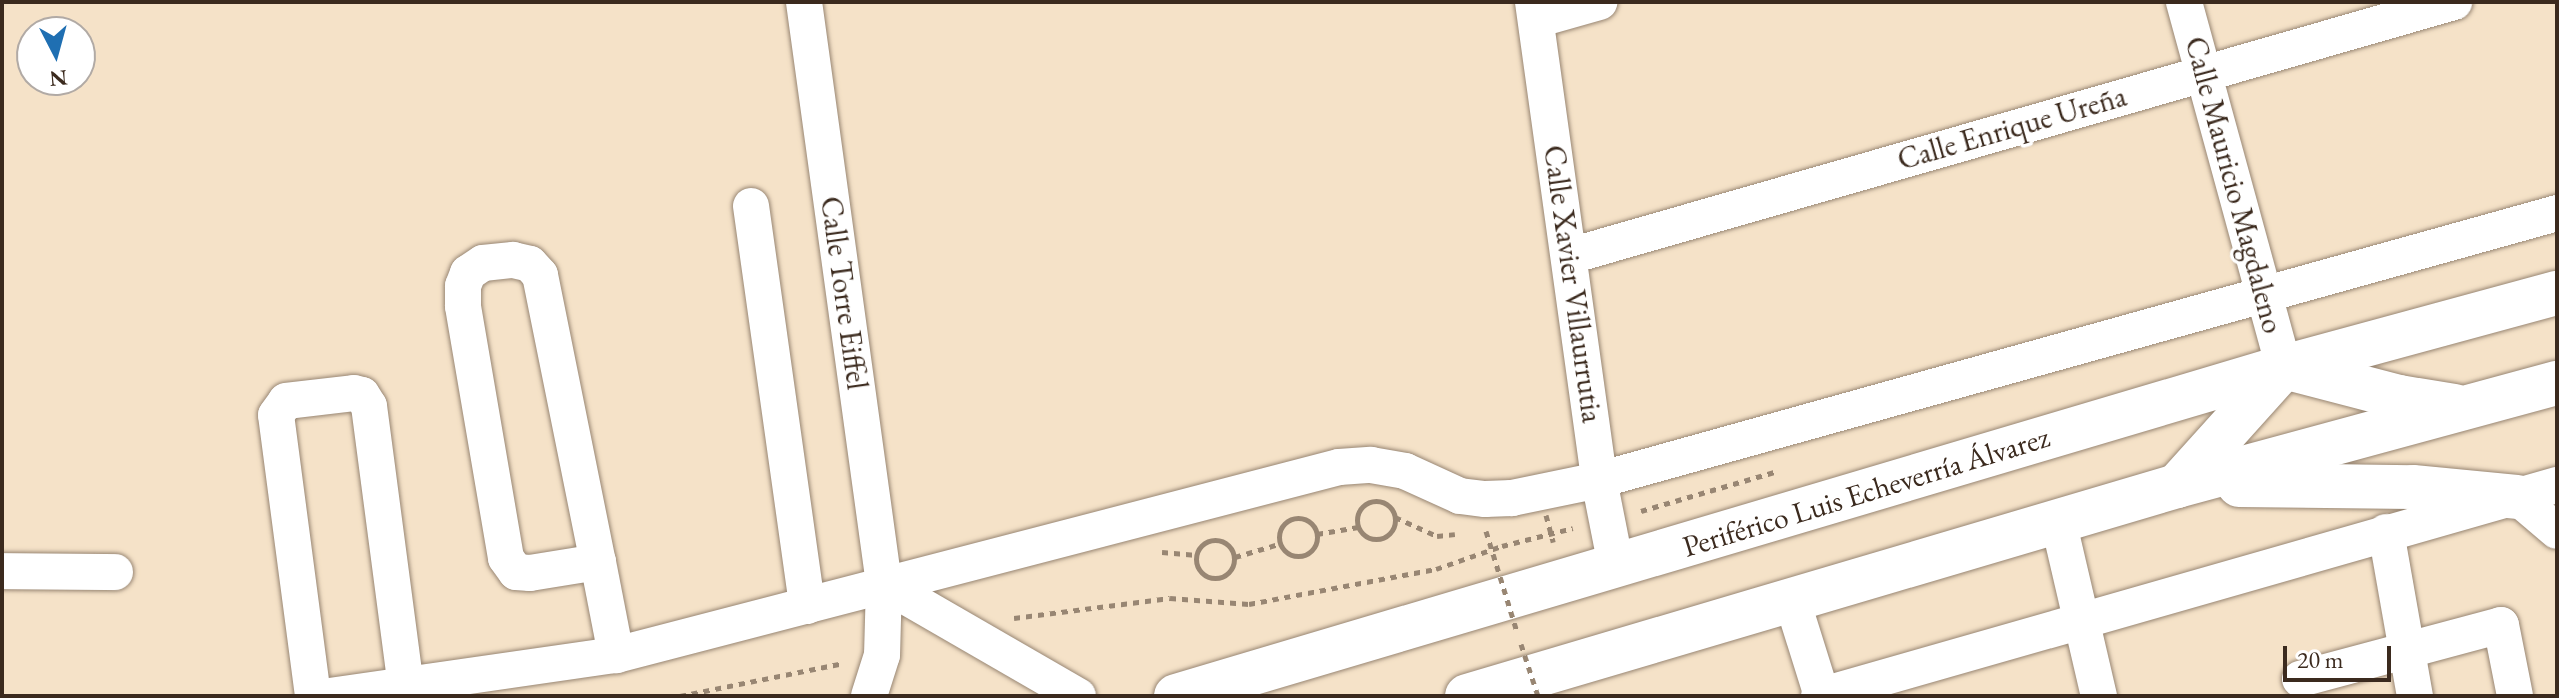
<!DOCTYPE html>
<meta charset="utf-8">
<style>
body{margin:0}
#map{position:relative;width:2559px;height:698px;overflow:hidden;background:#f5e2c8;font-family:"EB Garamond",serif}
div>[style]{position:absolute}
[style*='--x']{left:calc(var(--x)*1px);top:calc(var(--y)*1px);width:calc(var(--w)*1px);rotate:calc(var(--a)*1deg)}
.path>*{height:5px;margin-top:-2.5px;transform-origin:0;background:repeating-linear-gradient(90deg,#988673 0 6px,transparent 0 12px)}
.path>.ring{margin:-2.5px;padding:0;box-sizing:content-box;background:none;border:5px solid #988673;border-radius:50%}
.roads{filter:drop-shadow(0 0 2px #988673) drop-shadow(0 0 2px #988673)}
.minor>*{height:36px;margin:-18px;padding:0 18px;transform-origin:18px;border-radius:18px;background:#fff}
.highway>*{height:44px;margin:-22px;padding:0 22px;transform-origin:22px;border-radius:22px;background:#fff}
.path-bridge>*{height:5px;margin-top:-2.5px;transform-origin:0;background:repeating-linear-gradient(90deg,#988673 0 6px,transparent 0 12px)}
span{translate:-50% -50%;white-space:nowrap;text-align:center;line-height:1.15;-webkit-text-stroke:7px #fff;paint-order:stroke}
.street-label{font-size:30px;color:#3b2a1e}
.frame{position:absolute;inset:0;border:4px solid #3b2a1e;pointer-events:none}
.north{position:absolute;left:16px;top:16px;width:80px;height:80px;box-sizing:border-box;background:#fff;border:2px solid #b1aaa5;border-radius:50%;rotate:174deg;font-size:22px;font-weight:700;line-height:32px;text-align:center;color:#3b2a1e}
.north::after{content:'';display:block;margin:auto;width:28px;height:36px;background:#1f6fb2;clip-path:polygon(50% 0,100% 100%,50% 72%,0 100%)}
.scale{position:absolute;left:2283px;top:646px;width:108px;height:36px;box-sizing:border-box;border:4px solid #3b2a1e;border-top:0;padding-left:10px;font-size:24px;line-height:28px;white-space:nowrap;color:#3b2a1e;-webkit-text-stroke:6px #fff;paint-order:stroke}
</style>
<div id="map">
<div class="path">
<div class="ring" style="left:1357px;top:501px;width:33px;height:33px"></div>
<div style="--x:1641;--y:511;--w:139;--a:-16.3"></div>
<div style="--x:1395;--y:517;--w:46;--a:24.3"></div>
<div style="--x:1437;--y:536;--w:18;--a:-6"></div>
<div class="ring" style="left:1279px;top:518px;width:33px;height:33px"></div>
<div style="--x:1317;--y:534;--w:42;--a:-9.7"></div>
<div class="ring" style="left:1196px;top:540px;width:33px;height:33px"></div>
<div style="--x:1162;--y:552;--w:35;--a:5"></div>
<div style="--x:1235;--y:557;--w:46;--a:-16.5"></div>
<div style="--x:1014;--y:618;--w:157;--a:-7.3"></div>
<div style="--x:1170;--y:598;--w:79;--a:4.3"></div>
<div style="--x:1249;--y:604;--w:190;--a:-10.6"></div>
<div style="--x:1436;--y:569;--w:70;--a:-19.2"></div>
<div style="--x:1502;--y:546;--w:73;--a:-14.2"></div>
<div style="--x:680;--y:696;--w:166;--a:-11.4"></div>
</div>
<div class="roads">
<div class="minor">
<div style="--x:804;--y:2;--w:587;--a:82.17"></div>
<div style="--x:884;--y:584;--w:71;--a:91.6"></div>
<div style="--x:882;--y:655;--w:43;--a:107.6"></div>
<div style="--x:1533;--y:2;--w:483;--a:82.1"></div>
<div style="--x:1599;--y:480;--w:88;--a:78.8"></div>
<div style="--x:2184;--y:2;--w:378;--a:74.7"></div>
<div style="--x:1536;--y:20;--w:66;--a:-15.9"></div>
<div style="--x:751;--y:206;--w:404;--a:82"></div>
<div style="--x:1570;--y:256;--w:920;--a:-16.03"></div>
<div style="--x:2517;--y:497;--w:52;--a:40.4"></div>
<div style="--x:2058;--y:520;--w:181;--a:76.9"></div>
<div style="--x:2386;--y:532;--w:167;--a:80"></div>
<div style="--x:598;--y:562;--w:69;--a:170.8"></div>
<div style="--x:530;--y:573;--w:14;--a:-176"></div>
<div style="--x:516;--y:572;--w:17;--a:-126"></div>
<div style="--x:506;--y:558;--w:256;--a:-99.7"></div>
<div style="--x:463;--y:306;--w:20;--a:-90"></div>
<div style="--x:463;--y:286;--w:14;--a:-69"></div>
<div style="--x:468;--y:273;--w:18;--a:-34"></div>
<div style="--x:483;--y:263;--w:30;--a:-6"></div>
<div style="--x:513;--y:260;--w:17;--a:13"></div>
<div style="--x:530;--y:264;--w:15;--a:48"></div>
<div style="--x:540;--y:275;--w:293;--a:78.6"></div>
<div style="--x:598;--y:562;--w:95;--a:79"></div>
<div style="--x:2;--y:571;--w:113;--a:0.5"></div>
<div style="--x:884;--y:584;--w:224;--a:30"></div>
<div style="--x:1792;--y:600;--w:101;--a:72.6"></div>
<div style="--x:2300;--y:679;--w:208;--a:-15"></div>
<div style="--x:2501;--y:625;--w:72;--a:78.8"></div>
<div style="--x:313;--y:696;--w:283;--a:-97.5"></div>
<div style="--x:276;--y:415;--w:17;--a:-54"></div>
<div style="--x:286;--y:401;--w:68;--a:-6.7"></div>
<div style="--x:354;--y:393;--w:8;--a:14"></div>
<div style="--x:362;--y:395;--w:13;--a:58"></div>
<div style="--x:369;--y:406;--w:283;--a:82.5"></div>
<div style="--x:330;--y:696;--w:289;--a:-8.2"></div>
<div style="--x:616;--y:655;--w:747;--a:-14.58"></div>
<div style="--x:1339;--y:467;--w:32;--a:-4"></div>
<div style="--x:1371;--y:465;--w:35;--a:10"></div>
<div style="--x:1405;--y:471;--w:60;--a:24.4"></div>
<div style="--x:1460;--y:496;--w:25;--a:7"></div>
<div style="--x:1485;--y:499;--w:27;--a:-2"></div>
<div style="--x:1512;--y:498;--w:89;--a:-11.7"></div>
<div style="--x:1599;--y:480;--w:995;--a:-15.57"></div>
<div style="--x:1819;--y:696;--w:768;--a:-15.96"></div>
</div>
<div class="highway">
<div style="--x:2239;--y:485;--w:174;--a:0.7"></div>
<div style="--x:2413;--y:487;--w:104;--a:5.5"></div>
<div style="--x:2177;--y:486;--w:160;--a:-48"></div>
<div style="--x:2284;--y:367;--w:119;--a:14.6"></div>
<div style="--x:2399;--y:397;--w:56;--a:9.3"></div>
<div style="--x:1176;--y:696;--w:1156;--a:-16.54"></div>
<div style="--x:2284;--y:367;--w:283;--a:-15.2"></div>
<div style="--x:1467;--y:696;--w:740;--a:-16.48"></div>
<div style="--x:2177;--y:486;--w:394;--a:-15.2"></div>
</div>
</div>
<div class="path-bridge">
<div style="--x:1546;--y:515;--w:28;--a:75"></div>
<div style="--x:1486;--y:531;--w:106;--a:72.9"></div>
<div style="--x:1521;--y:644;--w:55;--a:71.9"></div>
</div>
<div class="street-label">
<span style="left:2012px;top:128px;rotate:-16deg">Calle Enrique Ureña</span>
<span style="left:2234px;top:185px;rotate:75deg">Calle Mauricio Magdaleno</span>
<span style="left:1573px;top:284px;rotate:82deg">Calle Xavier Villaurrutia</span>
<span style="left:844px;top:293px;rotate:82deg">Calle Torre Eiffel</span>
<span style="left:1866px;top:492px;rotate:-17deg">Periférico Luis Echeverría Álvarez</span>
</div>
<div class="frame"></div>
<div class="north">N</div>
<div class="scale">20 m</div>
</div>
